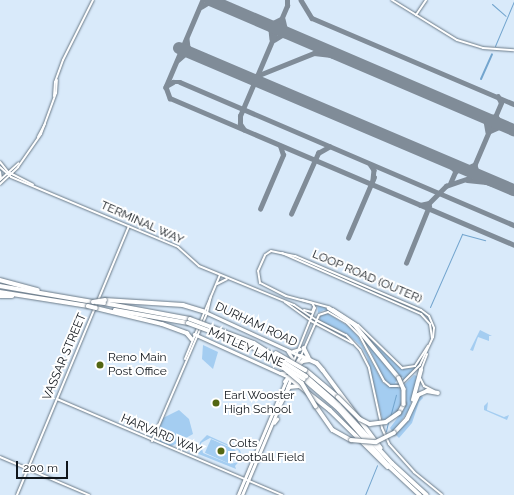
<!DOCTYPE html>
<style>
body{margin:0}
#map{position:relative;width:514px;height:495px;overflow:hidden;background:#d9eafa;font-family:Raleway,sans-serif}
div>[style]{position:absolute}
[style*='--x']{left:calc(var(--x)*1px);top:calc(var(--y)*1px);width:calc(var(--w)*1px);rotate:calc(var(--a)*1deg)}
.green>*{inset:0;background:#a4cdf1;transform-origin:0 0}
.stream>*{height:1px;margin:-0.5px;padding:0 0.5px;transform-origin:0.5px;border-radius:0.5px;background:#73a5ce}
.canal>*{height:2px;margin:-1px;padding:0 1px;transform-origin:1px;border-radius:1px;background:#73a5ce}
.taxiway>*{height:4.5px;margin:-2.25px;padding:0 2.25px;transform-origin:2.25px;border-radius:2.25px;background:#808c98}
.runway>*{height:12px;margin:-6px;padding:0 6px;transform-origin:6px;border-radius:6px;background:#808c98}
.roads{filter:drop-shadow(0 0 1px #6b7b89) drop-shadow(0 0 1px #6b7b89)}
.secondary>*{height:2px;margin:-1px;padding:0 1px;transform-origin:1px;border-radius:1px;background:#fff}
.primary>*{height:2.5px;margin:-1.25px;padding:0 1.25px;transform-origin:1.25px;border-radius:1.25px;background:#fff}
.highway>*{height:3.5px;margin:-1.75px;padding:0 1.75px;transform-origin:1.75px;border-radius:1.75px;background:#fff}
.bridges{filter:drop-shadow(0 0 1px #6b7b89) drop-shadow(0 0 1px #6b7b89)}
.highway-bridge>*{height:3.5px;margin:-1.75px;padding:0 1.75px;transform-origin:1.75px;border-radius:1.75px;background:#fff}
.dots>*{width:11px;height:11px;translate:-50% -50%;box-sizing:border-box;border:2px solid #fff;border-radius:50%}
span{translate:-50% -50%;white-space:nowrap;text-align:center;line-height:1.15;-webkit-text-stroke:4px #fff;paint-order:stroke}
.street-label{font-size:12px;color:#10161c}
.poi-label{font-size:12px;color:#10161c}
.left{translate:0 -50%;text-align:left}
.scale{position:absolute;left:16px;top:461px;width:52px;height:18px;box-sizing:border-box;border:2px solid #10161c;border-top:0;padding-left:5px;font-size:12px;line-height:14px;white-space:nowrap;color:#10161c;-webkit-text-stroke:3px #fff;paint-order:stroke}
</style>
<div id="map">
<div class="green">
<div style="clip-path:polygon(317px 304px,332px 310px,353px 325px,397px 380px,395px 383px,400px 384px,392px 385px,385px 381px,369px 348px,353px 327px,331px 312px,324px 310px,318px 313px)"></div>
<div style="clip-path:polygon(327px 313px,348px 326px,358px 337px,383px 383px,391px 387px,401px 387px,401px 405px,395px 416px,383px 422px,367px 357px,361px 346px,347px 334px,320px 321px,320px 316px)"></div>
<div style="clip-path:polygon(350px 320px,401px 369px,412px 368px,422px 358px,415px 369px,402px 382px,403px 377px,399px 378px)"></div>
<div style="clip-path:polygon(480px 330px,492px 336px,489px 336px,489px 341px,478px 337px,473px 351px,470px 350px)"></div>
<div style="clip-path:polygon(203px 345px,218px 352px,213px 369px,202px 359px)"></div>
<div style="clip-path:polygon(414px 375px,417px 376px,409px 410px,393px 432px,390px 428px,404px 409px,404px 385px)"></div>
<div style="clip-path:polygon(421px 394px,423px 398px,419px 402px,412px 423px,399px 438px,395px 434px,406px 423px,415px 401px)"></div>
<div style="clip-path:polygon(488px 402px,487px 410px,504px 417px,509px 415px,507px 420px,484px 410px,484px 406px)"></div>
<div style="clip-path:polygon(179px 410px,189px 419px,193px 434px,170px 447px,160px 442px,159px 429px,163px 418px)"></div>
<div style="clip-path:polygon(evenodd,207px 435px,240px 450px,242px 458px,235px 466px,236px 469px,196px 453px,200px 452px,200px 442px,207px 435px,210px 438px,238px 450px,241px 455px,239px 462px,230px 464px,203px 453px,201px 443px,210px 438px)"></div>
<div style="left:211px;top:439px;width:27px;height:15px;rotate:24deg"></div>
</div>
<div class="stream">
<div style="--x:492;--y:4;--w:18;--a:41"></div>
<div style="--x:495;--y:46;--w:49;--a:-67.1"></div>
<div style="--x:430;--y:307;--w:80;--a:-66.3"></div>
<div style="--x:462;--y:234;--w:24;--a:15"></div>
<div style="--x:390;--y:417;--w:23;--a:-75"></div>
<div style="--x:386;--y:431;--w:9;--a:-77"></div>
<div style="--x:365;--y:495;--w:32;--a:-68"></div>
</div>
<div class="canal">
<div style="--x:481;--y:79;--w:27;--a:-66"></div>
</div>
<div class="taxiway">
<div style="--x:203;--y:0;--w:95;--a:113"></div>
<div style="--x:166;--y:87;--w:12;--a:70"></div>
<div style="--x:170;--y:98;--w:374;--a:23.1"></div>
<div style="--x:301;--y:0;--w:21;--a:59"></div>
<div style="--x:312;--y:18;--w:220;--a:23.1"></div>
<div style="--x:201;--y:7;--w:13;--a:-32"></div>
<div style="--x:283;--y:19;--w:9;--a:77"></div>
<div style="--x:285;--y:28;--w:10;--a:45"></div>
<div style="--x:263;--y:23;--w:11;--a:41"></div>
<div style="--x:271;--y:30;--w:9;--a:84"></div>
<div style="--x:264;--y:23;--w:9;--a:0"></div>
<div style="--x:273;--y:23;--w:9;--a:-27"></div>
<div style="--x:187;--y:39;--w:8;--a:83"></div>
<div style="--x:188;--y:47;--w:9;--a:49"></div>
<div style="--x:274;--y:40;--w:9;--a:-32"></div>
<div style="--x:282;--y:35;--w:11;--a:5"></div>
<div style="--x:178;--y:60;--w:9;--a:-41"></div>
<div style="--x:185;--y:54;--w:11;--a:0"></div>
<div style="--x:259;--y:75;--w:59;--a:-21.8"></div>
<div style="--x:314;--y:53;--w:17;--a:7"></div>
<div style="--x:331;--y:55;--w:34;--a:17"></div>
<div style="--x:166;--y:86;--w:8;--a:-30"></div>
<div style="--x:173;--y:82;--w:7;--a:0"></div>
<div style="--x:180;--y:82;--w:363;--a:23.2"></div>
<div style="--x:477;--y:114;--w:11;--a:38"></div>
<div style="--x:486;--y:121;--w:11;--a:80"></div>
<div style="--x:487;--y:118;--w:9;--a:-13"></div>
<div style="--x:496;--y:116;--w:9;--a:58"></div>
<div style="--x:244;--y:130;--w:7;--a:-124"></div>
<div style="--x:240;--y:124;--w:8;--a:-90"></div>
<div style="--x:240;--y:116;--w:120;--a:-66.9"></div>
<div style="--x:287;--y:6;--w:6;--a:-90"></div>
<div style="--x:490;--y:131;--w:10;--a:-24"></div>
<div style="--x:499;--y:127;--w:10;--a:6"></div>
<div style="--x:447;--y:162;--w:13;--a:45"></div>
<div style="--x:456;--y:171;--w:13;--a:113"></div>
<div style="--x:370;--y:164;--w:7;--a:56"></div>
<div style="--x:374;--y:170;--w:10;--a:96"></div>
<div style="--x:475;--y:165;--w:7;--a:74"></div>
<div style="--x:477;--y:172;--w:8;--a:40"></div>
<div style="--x:460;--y:167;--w:7;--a:8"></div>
<div style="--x:467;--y:168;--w:8;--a:-23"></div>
<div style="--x:467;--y:180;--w:19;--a:6"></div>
<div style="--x:486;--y:182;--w:29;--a:18"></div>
<div style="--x:420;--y:205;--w:9;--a:-13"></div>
<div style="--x:429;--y:203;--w:24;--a:-45"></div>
<div style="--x:446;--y:186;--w:24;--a:-19"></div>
<div style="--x:469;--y:178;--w:82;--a:-66.9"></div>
<div style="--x:501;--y:103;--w:7;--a:-117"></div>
<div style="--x:260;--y:209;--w:59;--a:-66.9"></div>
<div style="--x:283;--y:155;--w:9;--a:-108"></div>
<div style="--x:291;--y:214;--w:67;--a:-66.1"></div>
<div style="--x:318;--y:153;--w:13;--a:-29"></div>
<div style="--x:348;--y:238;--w:66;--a:-66.9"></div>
<div style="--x:406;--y:263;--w:61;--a:-68"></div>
</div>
<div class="runway">
<div style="--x:210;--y:0;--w:331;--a:23.2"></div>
<div style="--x:179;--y:48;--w:364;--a:23"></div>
</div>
<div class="roads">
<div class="secondary">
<div style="--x:392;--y:0;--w:76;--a:31.6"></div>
<div style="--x:457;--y:40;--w:27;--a:17"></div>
<div style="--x:483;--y:48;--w:31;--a:4"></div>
<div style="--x:416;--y:15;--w:18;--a:-56"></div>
<div style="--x:54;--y:96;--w:14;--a:-86"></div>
<div style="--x:55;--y:82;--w:23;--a:-70"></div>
<div style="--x:63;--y:60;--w:67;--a:-63.4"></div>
<div style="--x:38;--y:137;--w:15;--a:-62"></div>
<div style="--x:0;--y:162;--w:13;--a:51"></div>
<div style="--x:8;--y:172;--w:28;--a:27"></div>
<div style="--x:0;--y:167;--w:15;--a:42"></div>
<div style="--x:11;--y:177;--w:181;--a:22.7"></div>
<div style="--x:178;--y:247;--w:28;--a:42"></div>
<div style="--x:199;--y:266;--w:103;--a:22.3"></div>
<div style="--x:294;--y:305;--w:29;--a:34"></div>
<div style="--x:318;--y:321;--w:31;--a:27"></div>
<div style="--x:346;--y:335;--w:21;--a:47"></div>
<div style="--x:360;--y:350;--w:20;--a:63"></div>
<div style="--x:369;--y:368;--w:61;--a:77.8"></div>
<div style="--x:382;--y:428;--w:17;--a:66"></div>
<div style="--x:389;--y:444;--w:38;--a:48"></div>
<div style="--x:414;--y:472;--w:36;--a:39"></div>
<div style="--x:0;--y:172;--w:6;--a:81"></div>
<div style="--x:0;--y:180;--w:25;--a:-42"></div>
<div style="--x:0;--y:184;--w:25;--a:-43"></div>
<div style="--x:18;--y:167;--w:40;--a:-55.1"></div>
<div style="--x:41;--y:134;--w:44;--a:-69.9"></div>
<div style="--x:56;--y:93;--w:13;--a:-86"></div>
<div style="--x:282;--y:253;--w:152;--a:23.7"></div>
<div style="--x:421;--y:314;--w:13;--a:48"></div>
<div style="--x:430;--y:324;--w:14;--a:82"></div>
<div style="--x:217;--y:284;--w:11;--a:-27"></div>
<div style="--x:302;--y:300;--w:27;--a:15"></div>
<div style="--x:285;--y:302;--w:32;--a:36"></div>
<div style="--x:311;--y:321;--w:47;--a:28.2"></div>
<div style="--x:333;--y:309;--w:30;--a:33"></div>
<div style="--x:358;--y:325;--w:62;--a:44.3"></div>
<div style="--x:402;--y:368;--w:13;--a:-9"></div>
<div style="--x:415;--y:366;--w:24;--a:-57"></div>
<div style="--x:304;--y:310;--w:8;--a:14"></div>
<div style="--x:312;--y:312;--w:5;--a:-68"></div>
<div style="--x:185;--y:359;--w:91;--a:-67.4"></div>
<div style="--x:293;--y:363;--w:59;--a:-68.2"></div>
<div style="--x:315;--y:308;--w:6;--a:-121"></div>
<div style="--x:312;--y:303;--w:27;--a:-165"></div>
<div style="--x:286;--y:296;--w:29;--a:-153"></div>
<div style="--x:260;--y:283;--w:12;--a:-99"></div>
<div style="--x:258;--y:271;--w:17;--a:-66"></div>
<div style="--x:265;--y:255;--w:7;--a:-34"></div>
<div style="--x:271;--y:251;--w:25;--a:12"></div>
<div style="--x:295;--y:256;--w:137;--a:23.2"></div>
<div style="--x:421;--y:310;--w:10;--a:37"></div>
<div style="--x:429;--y:316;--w:13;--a:67"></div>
<div style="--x:434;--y:328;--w:9;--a:96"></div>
<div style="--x:433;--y:337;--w:31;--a:115"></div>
<div style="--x:420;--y:365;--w:30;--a:135"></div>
<div style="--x:399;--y:386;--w:9;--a:180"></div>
<div style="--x:390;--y:386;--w:8;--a:-140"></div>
<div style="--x:384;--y:381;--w:51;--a:-118.1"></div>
<div style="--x:360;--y:336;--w:18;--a:-135"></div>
<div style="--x:347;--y:323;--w:22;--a:-150"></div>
<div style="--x:328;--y:312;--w:9;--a:162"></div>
<div style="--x:319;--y:315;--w:45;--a:113.7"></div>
<div style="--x:421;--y:370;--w:17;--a:-69"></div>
<div style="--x:420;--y:378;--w:9;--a:63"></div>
<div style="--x:424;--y:386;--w:11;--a:27"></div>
<div style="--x:57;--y:399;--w:245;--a:23.1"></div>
<div style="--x:152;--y:441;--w:139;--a:-66.7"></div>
<div style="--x:207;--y:313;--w:17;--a:-77"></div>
<div style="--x:0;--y:457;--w:97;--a:23.1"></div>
<div style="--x:17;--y:495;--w:291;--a:-67.4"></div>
</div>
<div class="primary">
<div style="--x:203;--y:311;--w:108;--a:24.7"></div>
<div style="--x:301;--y:356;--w:9;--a:122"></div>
<div style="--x:194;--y:334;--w:104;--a:24.4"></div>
<div style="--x:288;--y:351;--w:9;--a:58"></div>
<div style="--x:293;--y:359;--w:10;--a:90"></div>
<div style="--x:293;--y:351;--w:7;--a:-16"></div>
<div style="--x:280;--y:373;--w:8;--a:-7"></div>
<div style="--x:287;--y:388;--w:11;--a:-68"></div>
<div style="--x:274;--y:423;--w:5;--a:-53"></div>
<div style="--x:238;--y:495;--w:124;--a:-67.2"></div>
<div style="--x:242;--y:495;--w:95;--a:-67.2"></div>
</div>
<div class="highway">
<div style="--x:0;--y:280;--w:39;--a:15"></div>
<div style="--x:0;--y:286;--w:94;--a:9.8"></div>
<div style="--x:0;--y:292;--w:89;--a:9"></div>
<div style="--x:0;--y:296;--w:12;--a:0"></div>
<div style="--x:105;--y:300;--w:78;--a:3.7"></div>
<div style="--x:183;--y:305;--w:21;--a:17"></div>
<div style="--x:104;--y:303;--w:87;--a:10.5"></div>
<div style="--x:96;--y:308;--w:68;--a:13.6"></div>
<div style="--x:162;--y:324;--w:27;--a:20"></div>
<div style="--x:187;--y:333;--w:8;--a:50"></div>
<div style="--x:329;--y:308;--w:30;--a:33"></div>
<div style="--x:354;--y:324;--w:70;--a:50.2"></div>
<div style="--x:115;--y:310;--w:74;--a:10.1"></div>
<div style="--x:304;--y:348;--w:11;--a:63"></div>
<div style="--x:301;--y:356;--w:17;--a:24"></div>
<div style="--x:317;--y:363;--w:9;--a:49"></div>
<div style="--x:323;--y:370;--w:97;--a:53.4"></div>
<div style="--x:296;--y:367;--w:9;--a:-41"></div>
<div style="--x:303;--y:361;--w:7;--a:-8"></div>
<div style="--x:306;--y:370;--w:42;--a:40.2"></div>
<div style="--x:306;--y:376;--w:44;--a:41.3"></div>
<div style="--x:339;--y:405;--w:79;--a:47.6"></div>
<div style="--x:392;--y:463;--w:47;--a:42.4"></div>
<div style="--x:291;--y:379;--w:50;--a:38.5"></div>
<div style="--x:330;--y:410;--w:81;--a:44.5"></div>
<div style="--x:304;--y:379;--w:46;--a:40.6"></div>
<div style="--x:339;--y:409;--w:74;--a:48.8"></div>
<div style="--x:388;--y:465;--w:44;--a:43.2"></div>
<div style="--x:285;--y:382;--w:13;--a:-51"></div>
<div style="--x:413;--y:400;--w:31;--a:-75"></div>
<div style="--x:316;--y:406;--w:29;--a:55"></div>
<div style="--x:333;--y:430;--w:21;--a:29"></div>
<div style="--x:279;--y:407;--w:22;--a:-63"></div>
<div style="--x:289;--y:387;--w:10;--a:-6"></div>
<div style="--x:399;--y:413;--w:10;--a:-61"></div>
<div style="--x:394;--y:433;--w:19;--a:-47"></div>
<div style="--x:407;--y:419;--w:26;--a:-65"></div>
<div style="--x:418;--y:395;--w:10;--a:-24"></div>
<div style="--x:427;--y:391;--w:11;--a:10"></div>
</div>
</div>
<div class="bridges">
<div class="highway-bridge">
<div style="--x:93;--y:302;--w:12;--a:-9"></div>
<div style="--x:96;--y:302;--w:8;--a:7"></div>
<div style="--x:88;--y:306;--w:8;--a:14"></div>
<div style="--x:190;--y:319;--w:68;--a:20.6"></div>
<div style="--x:254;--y:343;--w:62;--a:32.4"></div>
<div style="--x:188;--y:323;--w:69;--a:20.3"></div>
<div style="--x:253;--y:347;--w:60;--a:32.1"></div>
<div style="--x:276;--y:353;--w:34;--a:30"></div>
<div style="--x:272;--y:358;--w:39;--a:40"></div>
<div style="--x:302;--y:383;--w:27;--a:59"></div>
<div style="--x:399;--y:378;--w:12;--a:66"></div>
<div style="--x:404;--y:389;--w:15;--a:90"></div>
<div style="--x:338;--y:397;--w:31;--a:45"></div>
<div style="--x:360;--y:419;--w:11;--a:27"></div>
<div style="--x:370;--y:424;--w:16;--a:-7"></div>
<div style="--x:386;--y:422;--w:16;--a:-35"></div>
<div style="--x:351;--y:440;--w:25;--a:5"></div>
<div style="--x:376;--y:442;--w:20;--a:-27"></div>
</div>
</div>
<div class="dots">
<div style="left:100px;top:365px;background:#536612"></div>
<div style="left:216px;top:403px;background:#536612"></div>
<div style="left:221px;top:451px;background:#536612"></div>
</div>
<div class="street-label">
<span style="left:142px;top:223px;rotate:24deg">TERMINAL WAY</span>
<span style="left:367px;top:277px;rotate:23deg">LOOP ROAD (OUTER)</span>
<span style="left:256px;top:325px;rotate:25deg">DURHAM ROAD</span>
<span style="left:246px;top:348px;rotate:24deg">MATLEY LANE</span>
<span style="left:65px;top:357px;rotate:-67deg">VASSAR STREET</span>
<span style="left:161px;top:435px;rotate:23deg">HARVARD WAY</span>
</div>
<div class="poi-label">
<span class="left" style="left:108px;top:365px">Reno Main<br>Post Office</span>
<span class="left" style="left:224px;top:403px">Earl Wooster<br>High School</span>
<span class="left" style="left:229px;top:451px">Colts<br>Football Field</span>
</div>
<div class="scale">200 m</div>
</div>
